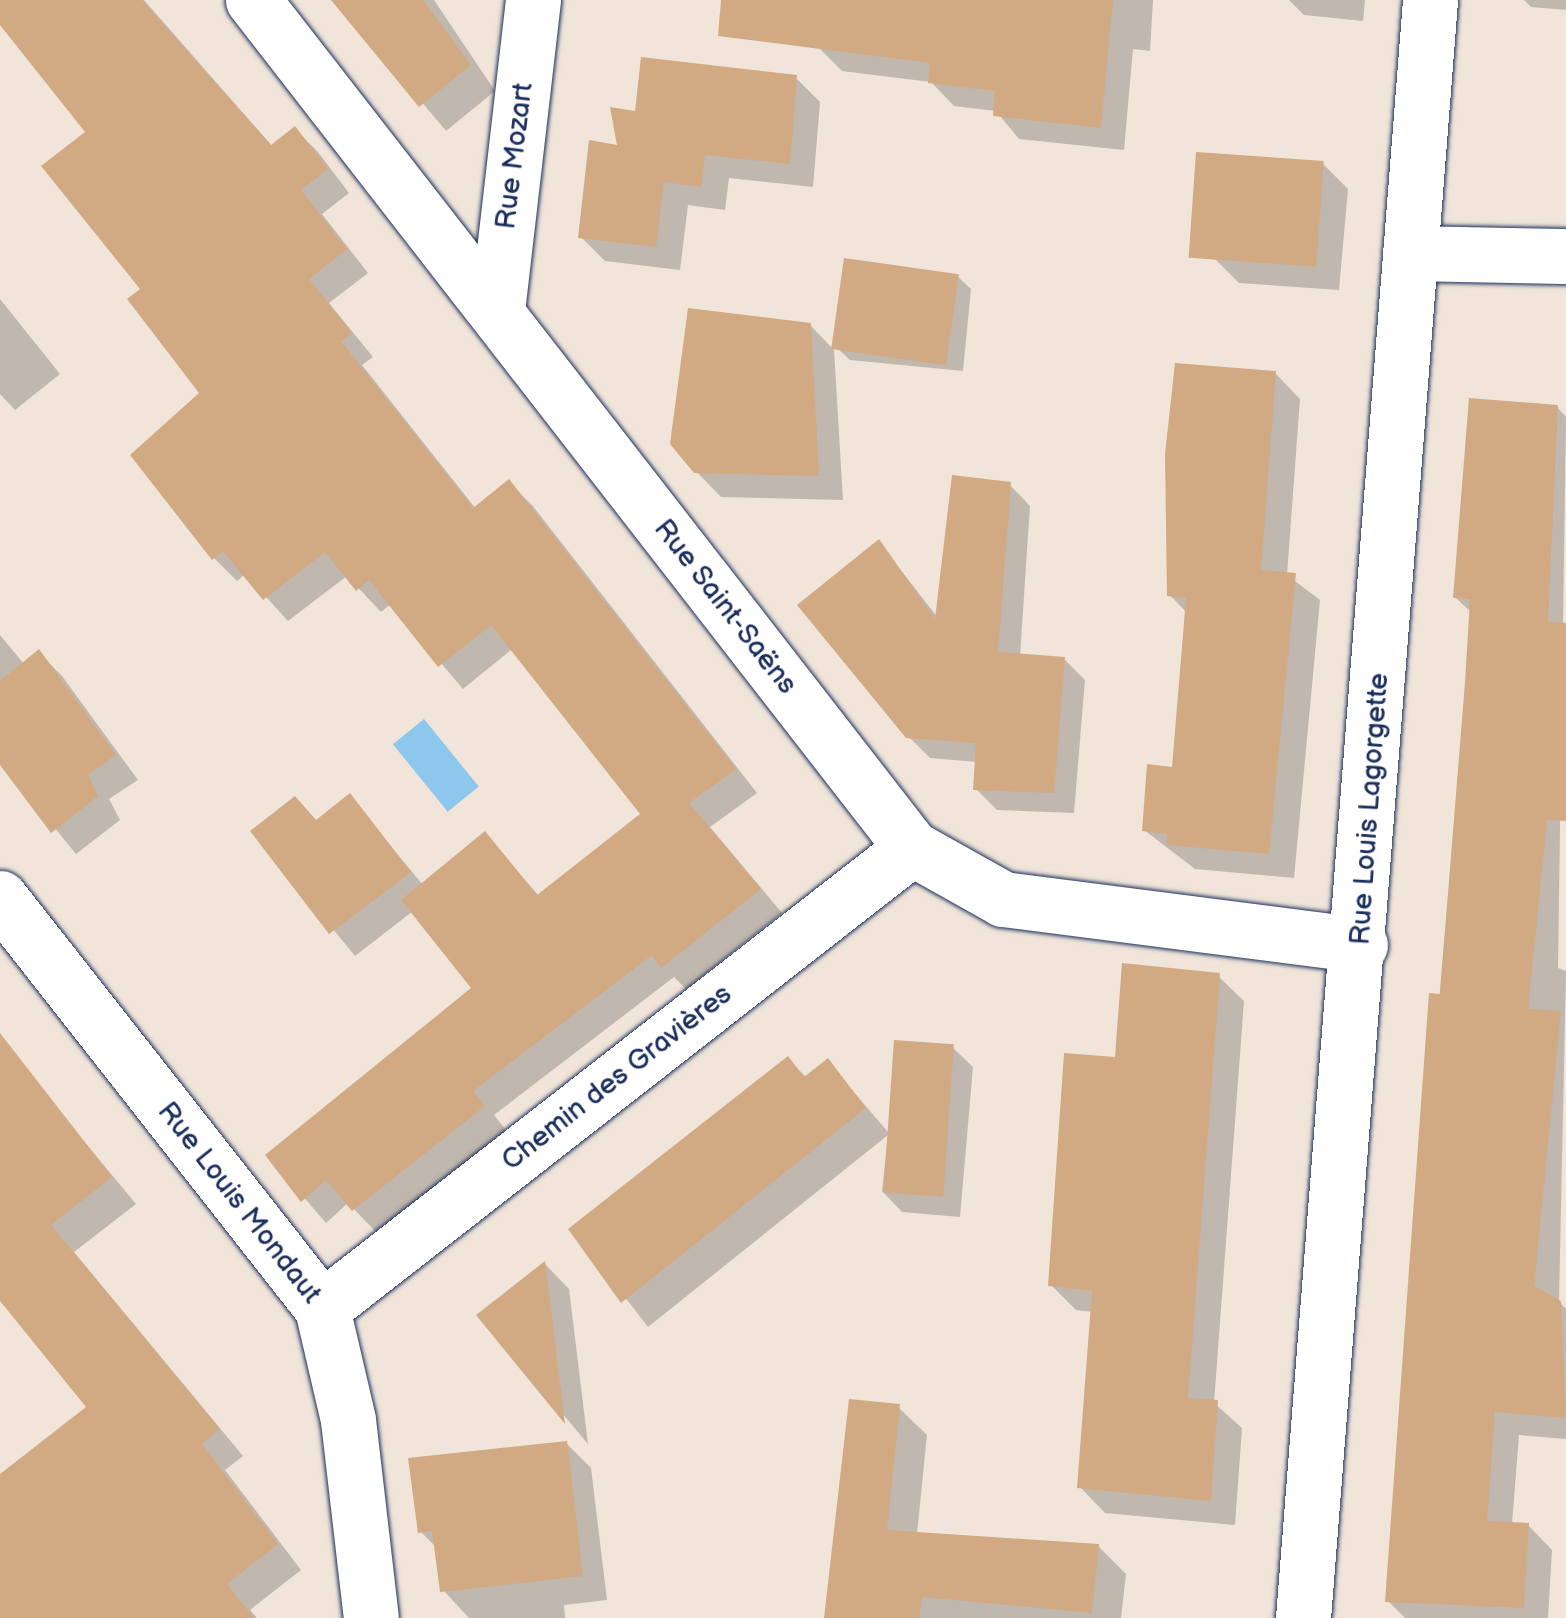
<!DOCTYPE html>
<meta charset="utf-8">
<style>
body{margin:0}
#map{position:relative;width:1566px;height:1618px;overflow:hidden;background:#f1e5da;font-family:"Balsamiq Sans",sans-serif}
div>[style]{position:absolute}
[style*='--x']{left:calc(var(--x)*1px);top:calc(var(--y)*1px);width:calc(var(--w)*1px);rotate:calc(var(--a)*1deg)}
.water>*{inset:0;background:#8dc7ed;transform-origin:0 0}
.shadow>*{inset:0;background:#0003}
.building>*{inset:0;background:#d1a983;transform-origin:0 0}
.roads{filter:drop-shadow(0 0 2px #1b2f5e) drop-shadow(0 0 2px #1b2f5e)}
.street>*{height:55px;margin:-27.5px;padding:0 27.5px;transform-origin:27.5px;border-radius:27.5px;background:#fff}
span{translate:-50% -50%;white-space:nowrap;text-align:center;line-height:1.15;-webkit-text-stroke:9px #fff;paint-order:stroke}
.street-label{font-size:28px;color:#1b2f5e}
</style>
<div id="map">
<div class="water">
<div style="left:424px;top:719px;width:87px;height:40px;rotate:51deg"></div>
</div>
<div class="shadow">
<div style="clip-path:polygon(0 0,144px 0,273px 147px,295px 129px,318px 152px,349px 193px,322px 214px,368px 273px,329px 303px,373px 357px,362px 365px,476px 509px,509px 483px,532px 505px,757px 793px,710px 827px,782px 913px,686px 989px,674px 977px,494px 1115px,506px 1130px,377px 1233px,348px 1203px,326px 1223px,268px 1156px,474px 988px,413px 911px,355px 956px,253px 831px,295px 799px,318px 822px,350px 797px,423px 885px,485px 834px,539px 896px,643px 814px,512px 649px,463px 689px,391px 604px,381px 612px,347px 576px,288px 621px,245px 574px,237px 581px,214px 558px,133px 456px,202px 393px,144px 290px,89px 133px,0 17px)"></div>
<div style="clip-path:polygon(336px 0,434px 0,495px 91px,446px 131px)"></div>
<div style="clip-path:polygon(826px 0,1153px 0,1150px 51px,1133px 49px,1124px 150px,1019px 139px,996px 111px,954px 106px,931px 82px,842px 71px,819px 48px)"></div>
<div style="clip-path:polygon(1289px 0,1365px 0,1363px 21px,1304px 15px)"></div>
<div style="clip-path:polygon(1524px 0,1566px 0,1566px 10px,1531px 7px)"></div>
<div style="clip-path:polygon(796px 78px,820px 102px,813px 187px,729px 178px,725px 210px,688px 205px,680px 270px,605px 261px,581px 237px,637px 114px)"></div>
<div style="clip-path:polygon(1323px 164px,1348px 189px,1339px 290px,1239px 283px,1214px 258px)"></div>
<div style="clip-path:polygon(958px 277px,971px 289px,963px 371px,850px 360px,837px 348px)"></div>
<div style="clip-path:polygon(0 299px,60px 374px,15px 410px,0 394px)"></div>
<div style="clip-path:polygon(810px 325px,834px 350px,843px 500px,721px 497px,696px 471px)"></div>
<div style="clip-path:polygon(1275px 373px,1300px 399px,1287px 575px,1320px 600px,1294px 878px,1195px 869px,1144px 830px,1174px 769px,1187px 613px,1169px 594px)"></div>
<div style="clip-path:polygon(1557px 407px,1566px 417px,1558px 968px,1566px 971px,1559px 1302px,1566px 1309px,1566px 1439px,1519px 1435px,1512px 1525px,1528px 1525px,1552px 1550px,1548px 1618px,1405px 1618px,1388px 1601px,1472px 613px,1455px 597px)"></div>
<div style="clip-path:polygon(1009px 484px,1030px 506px,1020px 656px,1064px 659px,1085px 680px,1074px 813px,997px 810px,976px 789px,977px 762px,930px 758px,908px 736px,879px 542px,938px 618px)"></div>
<div style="clip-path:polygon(0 635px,24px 664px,39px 653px,62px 676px,138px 780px,109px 799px,120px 820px,76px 854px,0 761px)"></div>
<div style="clip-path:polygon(1218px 976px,1244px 1001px,1214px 1403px,1242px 1428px,1235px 1525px,1105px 1513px,1080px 1487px,1093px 1312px,1076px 1310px,1051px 1285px,1118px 1060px)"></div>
<div style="clip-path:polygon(0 1040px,136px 1204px,74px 1252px,243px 1456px,225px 1470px,301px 1570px,250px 1610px,257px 1618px,0 1618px,0 1477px,90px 1407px,0 1297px)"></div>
<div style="clip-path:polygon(952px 1047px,973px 1067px,960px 1217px,902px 1212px,882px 1191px,888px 1135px,648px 1327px,572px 1229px,788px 1059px,807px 1078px,828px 1062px,888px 1132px)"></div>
<div style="clip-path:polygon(545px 1264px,569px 1289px,588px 1444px,480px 1315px)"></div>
<div style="clip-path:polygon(898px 1407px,927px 1435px,917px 1534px,1098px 1546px,1126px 1574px,1121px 1618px,827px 1618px)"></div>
<div style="clip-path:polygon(566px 1443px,591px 1468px,607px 1600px,564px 1605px,565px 1618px,469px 1618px,443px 1590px,437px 1548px,421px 1532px)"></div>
</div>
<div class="building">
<div style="clip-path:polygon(0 0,142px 0,271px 145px,295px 126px,328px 169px,301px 190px,347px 249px,309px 279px,352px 333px,341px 341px,473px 508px,509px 479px,736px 769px,689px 803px,761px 889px,661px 968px,652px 955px,473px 1091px,485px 1106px,352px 1211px,326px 1180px,301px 1202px,265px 1155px,471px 988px,401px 900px,485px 831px,537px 895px,640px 814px,491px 625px,438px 667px,369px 580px,356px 591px,325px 552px,263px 600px,223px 551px,212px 560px,130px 455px,199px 393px,127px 299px,140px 289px,41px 166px,85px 132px,0 25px)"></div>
<div style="clip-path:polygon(331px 0,423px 0,471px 65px,419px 107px)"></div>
<div style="clip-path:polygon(721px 0,1113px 0,1101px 128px,993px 116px,995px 91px,928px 83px,930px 63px,718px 36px)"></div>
<div style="clip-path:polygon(641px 57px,797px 75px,790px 164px,705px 155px,701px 187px,664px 182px,656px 247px,578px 238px,589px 140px,617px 145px,610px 107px,635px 111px)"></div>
<div style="left:1196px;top:152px;width:128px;height:106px;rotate:4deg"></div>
<div style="left:844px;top:258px;width:116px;height:92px;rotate:8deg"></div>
<div style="clip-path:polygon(688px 308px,811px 323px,819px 476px,694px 473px,670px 444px)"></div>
<div style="clip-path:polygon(1175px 363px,1276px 371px,1261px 570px,1296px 573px,1269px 854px,1167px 845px,1167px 834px,1142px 831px,1147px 764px,1172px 767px,1186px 598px,1167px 596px,1165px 454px)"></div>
<div style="clip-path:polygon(1469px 398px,1558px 405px,1548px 621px,1566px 623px,1566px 821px,1547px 820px,1528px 1009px,1561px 1011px,1534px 1286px,1561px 1301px,1566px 1418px,1495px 1412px,1487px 1521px,1529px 1523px,1524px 1608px,1385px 1602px,1429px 993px,1440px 994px,1465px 682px,1470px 599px,1453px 598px)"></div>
<div style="clip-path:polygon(952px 475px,1011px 482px,998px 652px,1065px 657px,1054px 793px,973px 790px,976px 743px,906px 738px,797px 605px,879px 539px,935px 619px)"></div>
<div style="clip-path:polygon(39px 649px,116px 755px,88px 775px,98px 796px,51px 833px,0 765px,0 681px)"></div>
<div style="clip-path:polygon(350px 793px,411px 872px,329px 934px,250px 831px,295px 796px,316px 820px)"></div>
<div style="clip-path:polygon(1122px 963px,1220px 973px,1188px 1398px,1218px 1400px,1211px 1501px,1077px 1488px,1092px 1291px,1048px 1286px,1064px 1053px,1115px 1057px)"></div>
<div style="clip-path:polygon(0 1033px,112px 1177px,51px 1225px,220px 1429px,202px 1444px,278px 1544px,227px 1584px,254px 1618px,0 1618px,0 1474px,86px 1407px,0 1301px)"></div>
<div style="left:894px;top:1040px;width:60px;height:153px;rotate:4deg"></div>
<div style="clip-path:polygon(788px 1056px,804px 1077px,828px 1058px,866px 1108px,621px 1303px,568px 1229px)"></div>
<div style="clip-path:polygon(545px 1261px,565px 1424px,476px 1315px)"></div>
<div style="clip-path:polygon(849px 1399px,900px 1404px,887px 1530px,1099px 1544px,1092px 1613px,922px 1597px,919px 1618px,824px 1618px)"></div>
<div style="clip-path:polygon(567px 1441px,583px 1576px,440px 1592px,432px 1531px,418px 1533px,408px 1458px)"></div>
</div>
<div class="roads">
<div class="street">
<div style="--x:253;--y:0;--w:1074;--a:52.15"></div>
<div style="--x:912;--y:848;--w:104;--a:29.3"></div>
<div style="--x:1003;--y:899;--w:360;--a:7.3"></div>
<div style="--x:1410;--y:253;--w:156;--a:1.1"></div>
<div style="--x:497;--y:311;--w:313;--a:-83.4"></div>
<div style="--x:0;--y:898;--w:521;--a:51.86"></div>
<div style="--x:322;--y:1308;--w:115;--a:76.9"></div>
<div style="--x:348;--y:1420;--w:199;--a:83.4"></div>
<div style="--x:322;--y:1308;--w:748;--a:-37.94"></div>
<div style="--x:1303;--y:1618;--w:1623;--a:-85.51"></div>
</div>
</div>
<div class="street-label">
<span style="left:515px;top:156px;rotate:-83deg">Rue Mozart</span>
<span style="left:725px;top:607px;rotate:52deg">Rue Saint-Saëns</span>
<span style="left:1370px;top:809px;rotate:-86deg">Rue Louis Lagorgette</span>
<span style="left:617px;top:1078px;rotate:-38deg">Chemin des Gravières</span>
<span style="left:239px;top:1203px;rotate:52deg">Rue Louis Mondaut</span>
</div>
</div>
